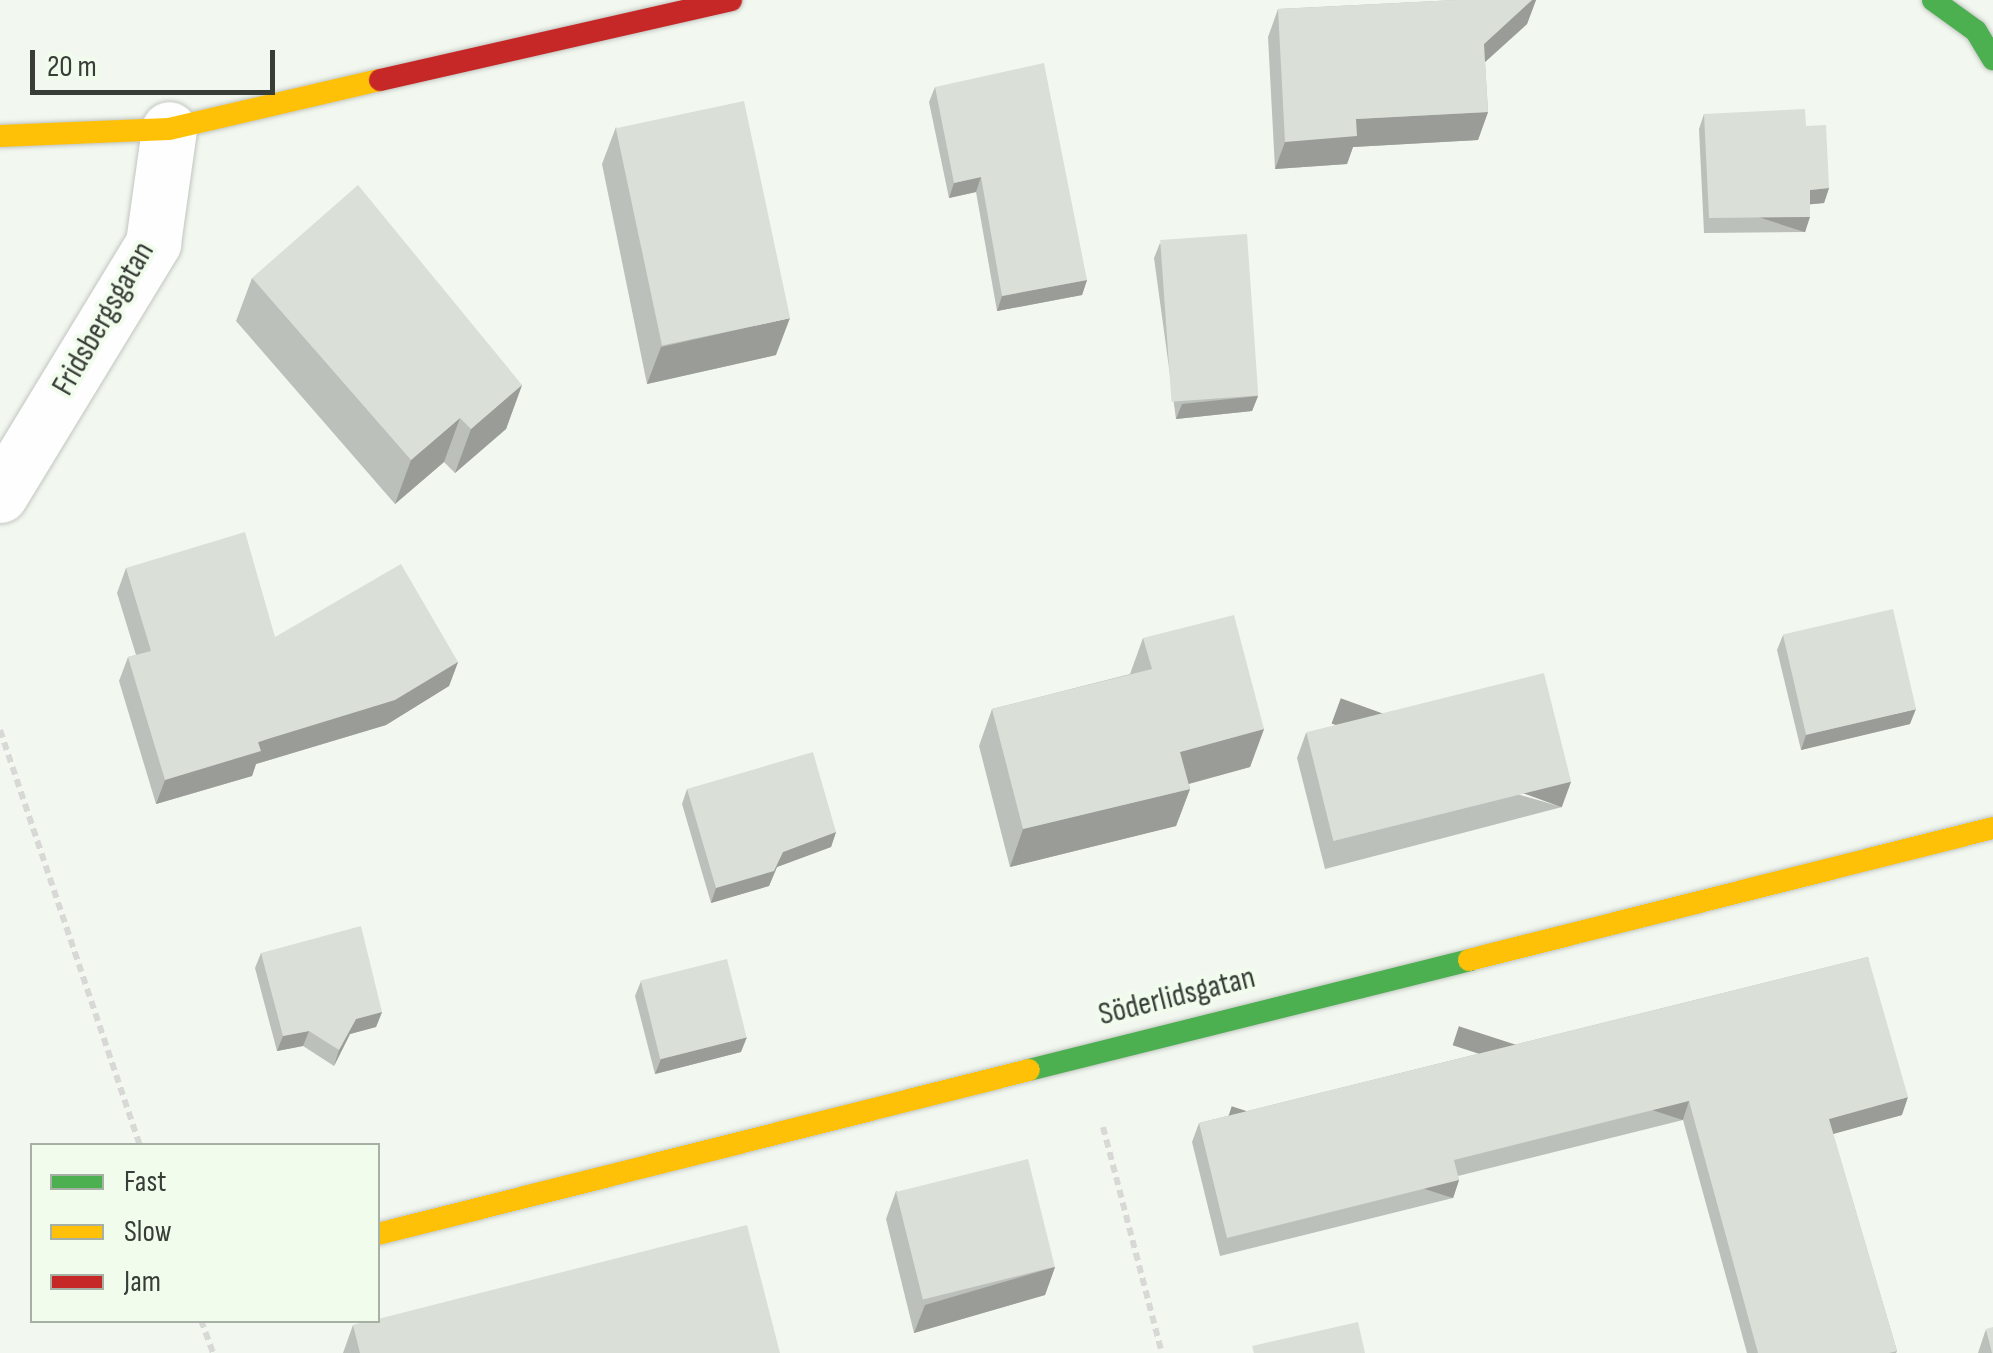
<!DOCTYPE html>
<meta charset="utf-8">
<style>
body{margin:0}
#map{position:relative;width:1993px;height:1353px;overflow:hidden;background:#f2f8f0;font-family:"Sofia Sans Condensed",sans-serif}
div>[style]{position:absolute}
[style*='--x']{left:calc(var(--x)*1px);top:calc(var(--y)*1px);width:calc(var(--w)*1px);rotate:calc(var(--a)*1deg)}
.path>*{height:6px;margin-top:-3px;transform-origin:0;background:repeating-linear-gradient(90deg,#d8d9d6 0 8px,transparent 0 13px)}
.roads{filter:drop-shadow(0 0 2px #c1c5c0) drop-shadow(0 0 2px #c1c5c0)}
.street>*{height:55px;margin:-27.5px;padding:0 27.5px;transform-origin:27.5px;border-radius:27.5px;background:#fdfefd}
.fast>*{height:22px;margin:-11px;padding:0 11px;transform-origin:11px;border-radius:11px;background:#4caf50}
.slow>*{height:22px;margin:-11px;padding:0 11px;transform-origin:11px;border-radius:11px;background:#ffc107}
.jam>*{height:22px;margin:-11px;padding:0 11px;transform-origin:11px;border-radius:11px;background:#c62828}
.wall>*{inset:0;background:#bbc0ba}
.shaded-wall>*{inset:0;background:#999c97;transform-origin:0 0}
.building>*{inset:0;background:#dadfd8;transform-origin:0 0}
span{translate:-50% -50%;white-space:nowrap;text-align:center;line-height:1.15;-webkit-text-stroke:8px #f1fced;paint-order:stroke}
.street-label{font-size:32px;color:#383d37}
.legend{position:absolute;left:30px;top:1143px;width:350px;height:180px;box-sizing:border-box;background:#f1fced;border:2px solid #a7b0a4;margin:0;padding:12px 18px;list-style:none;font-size:30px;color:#383d37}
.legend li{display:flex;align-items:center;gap:20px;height:50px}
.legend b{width:50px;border:2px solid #a7b0a4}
.scale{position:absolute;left:30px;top:50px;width:245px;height:45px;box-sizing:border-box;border:5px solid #383d37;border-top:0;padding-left:12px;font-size:30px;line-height:35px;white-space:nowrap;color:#383d37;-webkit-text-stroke:8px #f1fced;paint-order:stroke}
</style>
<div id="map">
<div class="path">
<div style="--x:0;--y:730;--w:439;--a:71.4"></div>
<div style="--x:1103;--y:1127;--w:234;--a:75.4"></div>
<div style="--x:201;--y:1320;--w:35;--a:70"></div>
</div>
<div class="roads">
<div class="street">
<div style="--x:0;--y:495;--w:295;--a:-58.7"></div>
<div style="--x:153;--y:243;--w:115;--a:-82"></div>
</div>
<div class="fast">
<div style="--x:1933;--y:0;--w:53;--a:35.8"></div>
<div style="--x:1976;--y:31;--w:33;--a:59"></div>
<div style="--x:1029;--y:1070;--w:454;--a:-14"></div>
</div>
<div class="slow">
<div style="--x:0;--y:136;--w:169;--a:-2.4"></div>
<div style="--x:169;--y:129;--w:217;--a:-13.1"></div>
<div style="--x:1469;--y:960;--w:540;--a:-14.14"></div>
<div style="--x:378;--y:1234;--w:671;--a:-14.14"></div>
</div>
<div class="jam">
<div style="--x:380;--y:80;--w:360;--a:-12.8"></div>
</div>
</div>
<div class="wall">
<div style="clip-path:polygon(1456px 0,1536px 0,1527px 24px,1485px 62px,1488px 112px,1478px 140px,1353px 147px,1347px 164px,1275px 169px,1268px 37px,1278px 9px)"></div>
<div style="clip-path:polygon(935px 87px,1087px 280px,1082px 295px,997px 311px,976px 192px,949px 198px,929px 102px)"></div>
<div style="clip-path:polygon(1704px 114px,1806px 126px,1829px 188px,1824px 203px,1810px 204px,1805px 232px,1704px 233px,1699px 129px)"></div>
<div style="clip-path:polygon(616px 127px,776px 355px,647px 384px,602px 164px)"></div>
<div style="clip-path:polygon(1160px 243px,1258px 396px,1252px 411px,1176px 419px,1154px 258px)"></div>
<div style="clip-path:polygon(252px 278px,522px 385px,506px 429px,455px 473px,444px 462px,395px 504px,236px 321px)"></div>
<div style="clip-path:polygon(126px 568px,275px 637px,458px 662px,449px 686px,386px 725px,256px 764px,252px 776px,156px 804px,119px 681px,128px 657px,136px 655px,117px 593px)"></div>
<div style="clip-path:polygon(1783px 635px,1910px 724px,1801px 750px,1777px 650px)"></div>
<div style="clip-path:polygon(1143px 638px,1264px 729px,1250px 767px,1189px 784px,1190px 789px,1176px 826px,1010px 867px,979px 746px,992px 709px,1130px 674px)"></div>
<div style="clip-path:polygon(1306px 733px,1562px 807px,1325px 869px,1297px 758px)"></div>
<div style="clip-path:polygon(687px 789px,836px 832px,831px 847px,777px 867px,769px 886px,711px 903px,682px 804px)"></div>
<div style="clip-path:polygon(261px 953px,382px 1012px,376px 1027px,350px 1034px,334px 1066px,303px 1046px,277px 1051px,255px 968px)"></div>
<div style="clip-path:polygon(1868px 957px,1902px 1115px,1833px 1134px,1897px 1351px,1896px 1353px,1747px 1353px,1683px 1120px,1458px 1176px,1459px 1180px,1453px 1198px,1220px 1256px,1192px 1142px,1199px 1123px)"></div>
<div style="clip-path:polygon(641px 981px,741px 1052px,655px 1074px,635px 996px)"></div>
<div style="clip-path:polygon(896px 1191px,1055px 1267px,1045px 1295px,914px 1333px,886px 1219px)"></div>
<div style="clip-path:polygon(353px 1325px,780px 1353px,343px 1353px)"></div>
<div style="clip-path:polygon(1986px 1329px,1993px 1353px,1978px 1353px)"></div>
</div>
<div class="shaded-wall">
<div style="clip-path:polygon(1532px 0,1536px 0,1527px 24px,1474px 72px,1484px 44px)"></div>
<div style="clip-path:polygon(1488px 112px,1478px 140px,1353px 147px,1347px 164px,1275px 169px,1285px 142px,1356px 119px)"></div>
<div style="clip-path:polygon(981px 177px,976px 192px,949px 198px,954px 183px)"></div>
<div style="clip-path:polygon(1829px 188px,1824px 203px,1804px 205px,1810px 190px)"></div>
<div style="left:1810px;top:217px;width:16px;height:101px;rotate:108deg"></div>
<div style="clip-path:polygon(1087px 280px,1082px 295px,997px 311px,1002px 296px)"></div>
<div style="clip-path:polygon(790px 318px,776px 355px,647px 384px,661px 347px)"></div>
<div style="clip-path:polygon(522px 385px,506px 429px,455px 473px,471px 429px)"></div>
<div style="clip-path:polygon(1258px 396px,1252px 411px,1176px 419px,1182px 404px)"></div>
<div style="clip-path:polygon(460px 418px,444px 462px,395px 504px,411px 460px)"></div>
<div style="clip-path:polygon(458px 662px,449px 686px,386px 725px,256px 764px,252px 776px,156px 804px,165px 780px)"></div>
<div style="clip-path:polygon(1916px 709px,1910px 724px,1801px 750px,1806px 735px)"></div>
<div style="clip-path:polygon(1264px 729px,1250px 767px,1166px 790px,1180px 752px)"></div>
<div style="left:1571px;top:782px;width:27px;height:245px;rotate:110deg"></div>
<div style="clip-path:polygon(1190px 789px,1176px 826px,1010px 867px,1023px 829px)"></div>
<div style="clip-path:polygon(836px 832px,831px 847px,777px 867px,769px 886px,711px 903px,716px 888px,783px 852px)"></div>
<div style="clip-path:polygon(382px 1012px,376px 1027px,350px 1034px,334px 1066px,339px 1050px,356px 1019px)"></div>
<div style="clip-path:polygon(309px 1031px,303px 1046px,277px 1051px,283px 1036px)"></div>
<div style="clip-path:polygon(747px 1037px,741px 1052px,655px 1074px,661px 1059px)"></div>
<div style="clip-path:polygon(1908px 1097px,1902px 1115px,1822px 1137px,1829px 1119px)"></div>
<div style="left:1689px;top:1101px;width:20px;height:242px;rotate:108deg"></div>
<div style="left:1459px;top:1180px;width:19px;height:239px;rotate:108deg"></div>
<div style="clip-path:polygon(1055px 1267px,1045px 1295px,914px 1333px,925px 1305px)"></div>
</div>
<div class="building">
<div style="clip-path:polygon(1456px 0,1532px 0,1484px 44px,1488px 112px,1356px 119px,1357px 136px,1285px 142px,1278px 9px)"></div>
<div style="clip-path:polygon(1044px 63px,1087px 280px,1002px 296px,981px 177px,954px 183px,935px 87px)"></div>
<div style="left:744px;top:101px;width:222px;height:131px;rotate:78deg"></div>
<div style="clip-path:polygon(1805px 109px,1806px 126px,1826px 125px,1829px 188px,1810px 190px,1810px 217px,1709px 218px,1704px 114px)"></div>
<div style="clip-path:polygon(358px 185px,522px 385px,471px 429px,460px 418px,411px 460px,252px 278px)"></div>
<div style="left:1247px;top:234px;width:162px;height:87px;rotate:86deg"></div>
<div style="clip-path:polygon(245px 532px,275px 637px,401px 564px,458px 662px,395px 700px,258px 742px,261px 751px,165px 780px,128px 657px,151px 651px,126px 568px)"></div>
<div style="left:1893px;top:609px;width:103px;height:113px;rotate:77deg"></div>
<div style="clip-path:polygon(1234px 615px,1264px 729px,1180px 752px,1190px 789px,1023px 829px,992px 709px,1152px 669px,1143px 638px)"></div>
<div style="left:1544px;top:673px;width:112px;height:245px;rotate:76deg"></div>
<div style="clip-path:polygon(813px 752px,836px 832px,783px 852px,774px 871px,716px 888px,687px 789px)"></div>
<div style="clip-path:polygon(361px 926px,382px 1012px,356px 1019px,339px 1050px,309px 1031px,283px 1036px,261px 953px)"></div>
<div style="clip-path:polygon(1868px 957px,1908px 1097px,1829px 1119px,1897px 1351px,1889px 1353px,1758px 1353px,1689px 1101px,1454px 1160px,1459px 1180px,1227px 1238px,1199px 1123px)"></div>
<div style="left:727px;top:959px;width:81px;height:89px;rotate:76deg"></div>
<div style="left:1028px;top:1159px;width:111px;height:136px;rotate:76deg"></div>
<div style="clip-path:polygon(747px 1225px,780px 1353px,360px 1353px,353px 1325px,370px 1320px,378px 1320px,378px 1319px)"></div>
<div style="clip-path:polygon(1358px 1322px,1365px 1353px,1254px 1353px,1252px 1346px)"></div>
<div style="clip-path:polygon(1993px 1327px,1993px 1353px,1992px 1353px,1986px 1329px)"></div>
</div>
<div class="street-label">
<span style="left:104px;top:319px;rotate:-60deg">Fridsbergsgatan</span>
<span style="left:1177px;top:997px;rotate:-14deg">Söderlidsgatan</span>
</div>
<ul class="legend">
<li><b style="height:12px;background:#4caf50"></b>Fast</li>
<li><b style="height:12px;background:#ffc107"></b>Slow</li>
<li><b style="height:12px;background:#c62828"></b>Jam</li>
</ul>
<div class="scale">20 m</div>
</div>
